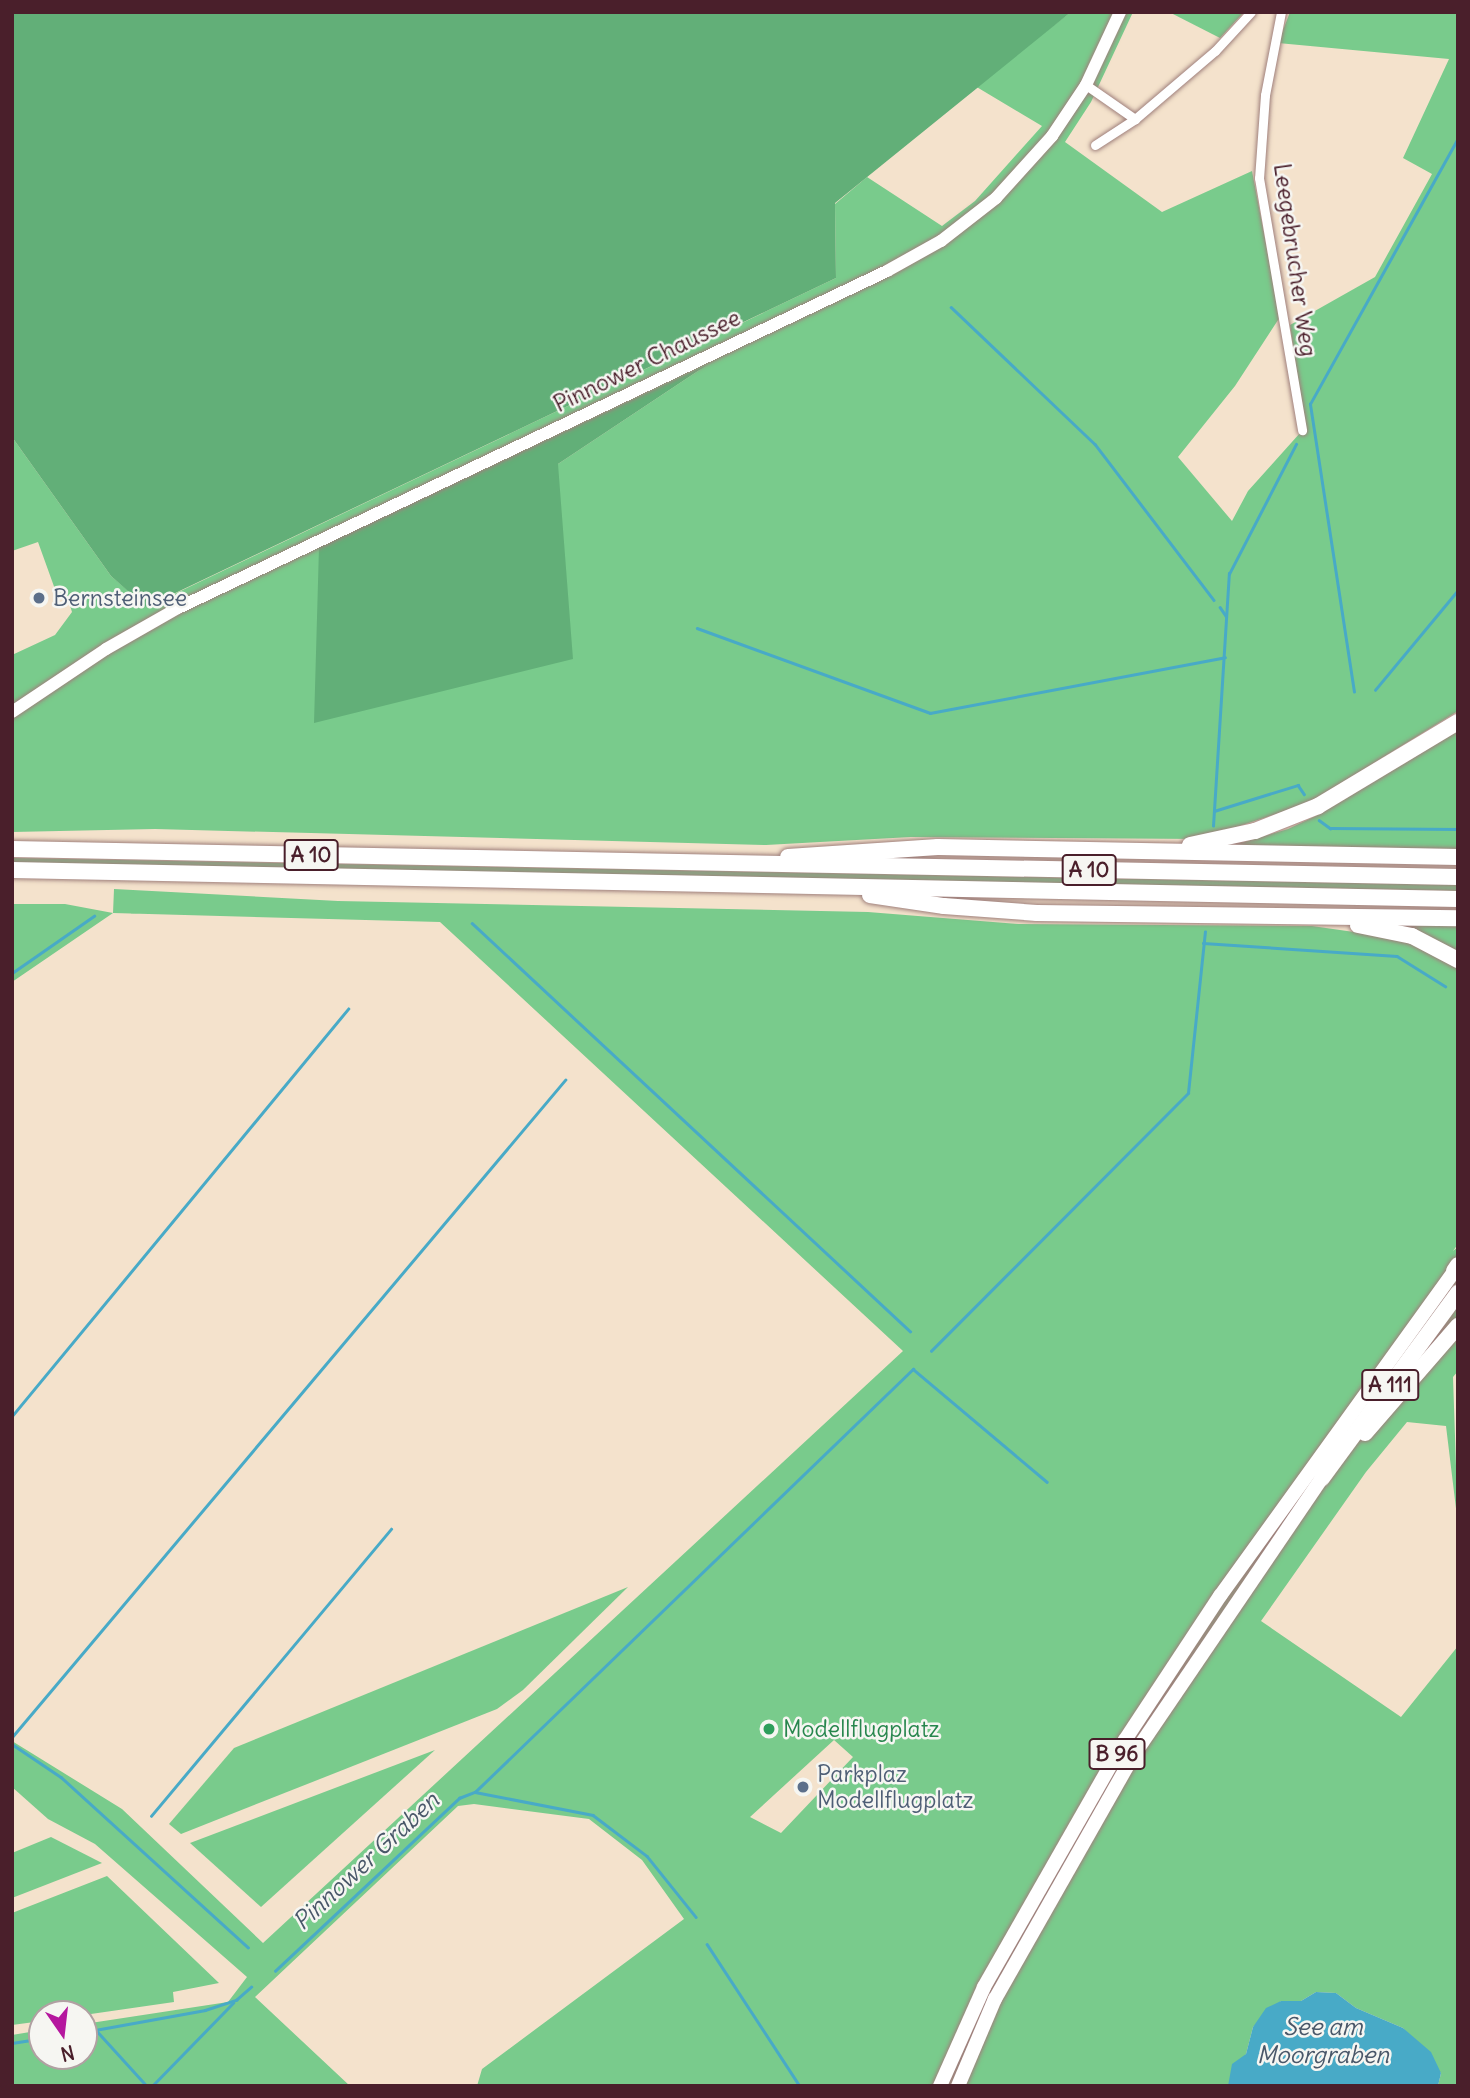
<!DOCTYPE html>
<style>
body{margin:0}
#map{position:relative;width:1470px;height:2098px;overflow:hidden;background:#f4e2cc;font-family:Delius,sans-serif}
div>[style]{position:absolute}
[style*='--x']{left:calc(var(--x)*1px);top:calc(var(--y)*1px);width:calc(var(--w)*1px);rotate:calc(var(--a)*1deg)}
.green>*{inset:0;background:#79cb8c}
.forest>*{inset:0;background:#62af78}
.water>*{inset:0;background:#48aac7}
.stream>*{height:2.5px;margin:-1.25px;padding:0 1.25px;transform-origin:1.25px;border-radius:1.25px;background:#48aac7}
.roads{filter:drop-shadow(0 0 2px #9f807c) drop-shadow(0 0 2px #9f807c)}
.minor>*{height:9px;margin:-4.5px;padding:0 4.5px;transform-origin:4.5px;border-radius:4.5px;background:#fff}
.secondary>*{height:12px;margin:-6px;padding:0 6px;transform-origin:6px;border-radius:6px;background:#fff}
.trunk>*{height:14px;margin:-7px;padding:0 7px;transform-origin:7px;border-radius:7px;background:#fff}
.motorway>*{height:16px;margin:-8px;padding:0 8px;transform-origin:8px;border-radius:8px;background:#fff}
.dots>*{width:19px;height:19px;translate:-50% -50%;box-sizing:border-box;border:4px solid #f6f6f2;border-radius:50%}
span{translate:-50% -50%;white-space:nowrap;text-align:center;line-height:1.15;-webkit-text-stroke:5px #f6f6f2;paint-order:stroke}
.shield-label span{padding:2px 5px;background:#f6f6f2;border:2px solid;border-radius:5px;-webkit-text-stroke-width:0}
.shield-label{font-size:21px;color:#4a1f2b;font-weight:700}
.street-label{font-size:23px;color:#4a1f2b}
.service-label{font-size:23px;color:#4e5e75}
.left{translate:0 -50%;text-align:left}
.leisure-label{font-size:23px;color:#27864d}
.water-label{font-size:24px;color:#495769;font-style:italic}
.frame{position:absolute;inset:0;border:14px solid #4a1f2b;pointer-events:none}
.north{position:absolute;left:28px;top:2000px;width:70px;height:70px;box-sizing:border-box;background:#f6f6f2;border:2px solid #b1a0a2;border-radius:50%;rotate:166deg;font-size:19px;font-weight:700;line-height:28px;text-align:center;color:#4a1f2b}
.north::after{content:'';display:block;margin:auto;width:24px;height:32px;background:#b5179e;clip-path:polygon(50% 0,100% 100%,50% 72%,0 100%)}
</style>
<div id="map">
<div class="green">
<div style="clip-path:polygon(evenodd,1071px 12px,1133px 12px,1091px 102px,1065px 142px,1162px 212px,1252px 171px,1280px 317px,1235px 386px,1178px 457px,1232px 521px,1248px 491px,1300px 433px,1302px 407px,1290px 325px,1375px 277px,1432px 174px,1403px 158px,1449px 59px,1278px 43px,1290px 12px,1458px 12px,1458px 711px,1309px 803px,1200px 839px,911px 837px,766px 845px,155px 829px,12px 832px,12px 655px,55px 635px,72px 612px,68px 599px,56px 592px,38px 542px,12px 551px,12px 437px,111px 576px,147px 607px,836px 278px,835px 204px,867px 177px,942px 226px,975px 201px,1042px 126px,975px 86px,1071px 12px,701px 369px,558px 464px,319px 547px,701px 369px)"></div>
<div style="clip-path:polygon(1169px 12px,1244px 12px,1220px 38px)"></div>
<div style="clip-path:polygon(1458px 731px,1458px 853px,1224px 848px,1288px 829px,1320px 814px)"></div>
<div style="clip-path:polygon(12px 858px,1458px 885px,1458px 891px,12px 863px)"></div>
<div style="clip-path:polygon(evenodd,114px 889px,338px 901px,868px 912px,1018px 924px,1312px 926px,1403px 939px,1458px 968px,1458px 1244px,1453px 1251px,1458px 1247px,1458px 1371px,1453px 1377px,1458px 1525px,1446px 1426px,1407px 1422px,1366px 1472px,1261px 1621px,1401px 1717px,1458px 1646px,1458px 2086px,1438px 2086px,1441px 2073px,1403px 2028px,1356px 2008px,1336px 1993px,1316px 1992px,1301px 2001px,1281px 2001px,1253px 2027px,1246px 2054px,1228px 2086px,477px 2086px,482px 2069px,684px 1919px,642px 1860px,589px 1819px,474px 1804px,458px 1806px,255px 1997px,350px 2086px,12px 2086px,12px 2035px,42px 2030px,42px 2056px,84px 2056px,84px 2024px,228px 2002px,247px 1977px,95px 1844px,48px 1819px,12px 1787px,12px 1741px,122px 1809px,263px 1943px,903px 1351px,440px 922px,113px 913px,12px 982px,12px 904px,65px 904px,113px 913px,114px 889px,834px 1740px,853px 1757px,781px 1833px,750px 1817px,834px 1740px)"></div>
<div style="clip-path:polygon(1381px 921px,1458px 923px,1458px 954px)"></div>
<div style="clip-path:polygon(628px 1587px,523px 1690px,497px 1709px,181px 1834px,169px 1824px,234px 1748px)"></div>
<div style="clip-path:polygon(435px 1750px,261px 1907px,190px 1843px)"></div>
<div style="clip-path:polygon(51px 1837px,102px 1863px,12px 1898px,12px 1853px)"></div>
<div style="clip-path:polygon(107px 1876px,219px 1983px,173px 1992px,174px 2002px,84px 2015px,42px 2014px,42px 2021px,12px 2025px,12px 1913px)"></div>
</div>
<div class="forest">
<div style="clip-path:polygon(12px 12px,1071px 12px,835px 203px,836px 278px,146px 607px,111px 576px,12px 437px)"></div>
<div style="clip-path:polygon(707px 365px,558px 464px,573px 659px,314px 723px,319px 547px)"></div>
</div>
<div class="water">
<div style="clip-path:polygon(1316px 1992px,1336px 1993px,1356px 2008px,1403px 2028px,1431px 2052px,1441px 2073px,1438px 2086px,1228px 2086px,1232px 2064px,1246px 2054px,1253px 2027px,1266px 2008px,1281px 2001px,1301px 2001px)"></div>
</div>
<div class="stream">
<div style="--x:951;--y:307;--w:199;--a:43.6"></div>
<div style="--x:1095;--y:444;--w:196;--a:52.7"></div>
<div style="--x:1220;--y:607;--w:11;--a:56"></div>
<div style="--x:697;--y:628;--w:248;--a:20"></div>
<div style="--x:930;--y:713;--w:300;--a:-10.7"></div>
<div style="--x:1375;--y:690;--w:130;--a:-50.3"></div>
<div style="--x:1354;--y:692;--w:291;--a:-98.7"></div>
<div style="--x:1310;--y:404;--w:304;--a:-60.9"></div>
<div style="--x:1214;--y:811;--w:88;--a:-17.2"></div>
<div style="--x:1298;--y:785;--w:11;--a:56"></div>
<div style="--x:1319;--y:820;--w:14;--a:36"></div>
<div style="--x:1330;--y:828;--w:128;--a:0.4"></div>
<div style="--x:1213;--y:826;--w:253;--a:-86.4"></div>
<div style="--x:1229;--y:574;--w:146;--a:-62.7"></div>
<div style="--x:472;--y:923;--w:599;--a:42.97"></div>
<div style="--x:1203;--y:943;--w:194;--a:3.8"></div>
<div style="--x:1397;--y:956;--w:57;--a:32"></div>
<div style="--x:12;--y:973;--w:100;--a:-34.8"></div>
<div style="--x:931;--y:1351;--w:364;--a:-45.1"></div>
<div style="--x:1188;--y:1093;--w:162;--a:-84"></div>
<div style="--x:12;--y:1416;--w:528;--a:-50.46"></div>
<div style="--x:12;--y:1737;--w:859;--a:-49.91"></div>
<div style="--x:12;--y:1744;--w:59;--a:34"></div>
<div style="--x:61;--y:1777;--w:253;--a:42.3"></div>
<div style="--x:475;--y:1792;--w:609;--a:-44"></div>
<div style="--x:913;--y:1369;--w:175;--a:40.1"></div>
<div style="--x:151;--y:1816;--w:374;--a:-50.1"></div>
<div style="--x:707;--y:1944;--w:170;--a:56.8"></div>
<div style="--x:275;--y:1971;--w:253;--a:-43.2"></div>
<div style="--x:459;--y:1798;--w:17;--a:-21"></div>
<div style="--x:475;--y:1792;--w:120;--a:11"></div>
<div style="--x:593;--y:1815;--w:68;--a:37.2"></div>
<div style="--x:647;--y:1856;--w:78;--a:51.2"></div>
<div style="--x:96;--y:2030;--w:76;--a:47.7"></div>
<div style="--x:84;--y:2032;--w:123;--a:-10.3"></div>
<div style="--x:205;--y:2010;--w:33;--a:-18"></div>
<div style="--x:236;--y:2000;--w:20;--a:-41"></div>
<div style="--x:12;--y:2043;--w:30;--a:-9"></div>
<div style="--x:152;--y:2086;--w:116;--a:-45.7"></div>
</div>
<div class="roads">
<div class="minor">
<div style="--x:1281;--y:12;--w:85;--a:100.9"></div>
<div style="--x:1265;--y:95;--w:83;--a:94.1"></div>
<div style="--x:1259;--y:178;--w:256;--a:80.3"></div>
<div style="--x:1086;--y:85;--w:60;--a:34.8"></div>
<div style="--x:1095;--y:145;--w:48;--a:-33"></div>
<div style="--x:1135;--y:119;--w:105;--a:-40.4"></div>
<div style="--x:1215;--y:51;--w:53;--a:-47.3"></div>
</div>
<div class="secondary">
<div style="--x:12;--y:712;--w:113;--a:-33.8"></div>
<div style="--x:106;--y:649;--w:83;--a:-29.7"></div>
<div style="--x:178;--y:608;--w:785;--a:-25.42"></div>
<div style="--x:887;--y:271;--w:62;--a:-29.1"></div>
<div style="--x:941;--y:241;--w:70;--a:-38"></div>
<div style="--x:996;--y:198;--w:84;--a:-47.9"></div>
<div style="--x:1052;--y:136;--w:61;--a:-56.3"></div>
<div style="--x:1086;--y:85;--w:81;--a:-65"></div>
</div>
<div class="trunk">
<div style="--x:940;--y:2086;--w:108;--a:-66"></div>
<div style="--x:984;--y:1987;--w:284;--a:-60.3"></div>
<div style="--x:1125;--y:1740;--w:173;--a:-56.6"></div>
<div style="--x:1220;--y:1596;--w:400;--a:-54.2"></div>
<div style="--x:958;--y:2086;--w:95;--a:-67"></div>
<div style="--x:995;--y:1999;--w:283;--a:-60.4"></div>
<div style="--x:1135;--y:1753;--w:333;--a:-55.8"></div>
</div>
<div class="motorway">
<div style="--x:1190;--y:845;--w:66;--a:-12.2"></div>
<div style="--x:1255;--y:831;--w:68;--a:-21.6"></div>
<div style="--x:1318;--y:806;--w:163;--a:-31"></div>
<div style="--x:12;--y:849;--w:1446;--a:1.11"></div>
<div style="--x:788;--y:857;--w:150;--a:-3.8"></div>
<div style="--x:938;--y:847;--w:520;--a:1.1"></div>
<div style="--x:12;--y:870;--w:1446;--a:1.15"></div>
<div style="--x:870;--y:895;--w:75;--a:8.5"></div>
<div style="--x:944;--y:906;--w:93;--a:4.3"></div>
<div style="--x:1037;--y:913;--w:421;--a:0.7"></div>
<div style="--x:1358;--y:925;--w:55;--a:11.5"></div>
<div style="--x:1412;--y:936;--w:52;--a:27.6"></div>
<div style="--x:1454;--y:1271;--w:7;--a:-56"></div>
<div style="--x:1365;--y:1433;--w:142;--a:-49"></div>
<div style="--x:1322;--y:1478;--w:230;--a:-53.7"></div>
</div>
</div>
<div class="dots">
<div style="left:39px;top:598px;background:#5c6f8a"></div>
<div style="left:769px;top:1729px;background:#2e9e5b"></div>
<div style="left:803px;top:1787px;background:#5c6f8a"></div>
</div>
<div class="shield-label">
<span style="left:311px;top:855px">A 10</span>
<span style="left:1089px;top:870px">A 10</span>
<span style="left:1390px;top:1385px">A 111</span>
<span style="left:1117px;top:1754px">B 96</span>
</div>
<div class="street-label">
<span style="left:1295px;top:260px;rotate:82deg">Leegebrucher Weg</span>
<span style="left:647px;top:361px;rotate:-26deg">Pinnower Chaussee</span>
</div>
<div class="service-label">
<span class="left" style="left:53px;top:598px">Bernsteinsee</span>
<span class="left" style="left:817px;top:1787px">Parkplaz<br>Modellflugplatz</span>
</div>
<div class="leisure-label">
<span class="left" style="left:783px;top:1729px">Modellflugplatz</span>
</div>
<div class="water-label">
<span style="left:366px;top:1861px;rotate:-43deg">Pinnower Graben</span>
<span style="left:1323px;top:2041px">See am<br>Moorgraben</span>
</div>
<div class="frame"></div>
<div class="north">N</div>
</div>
